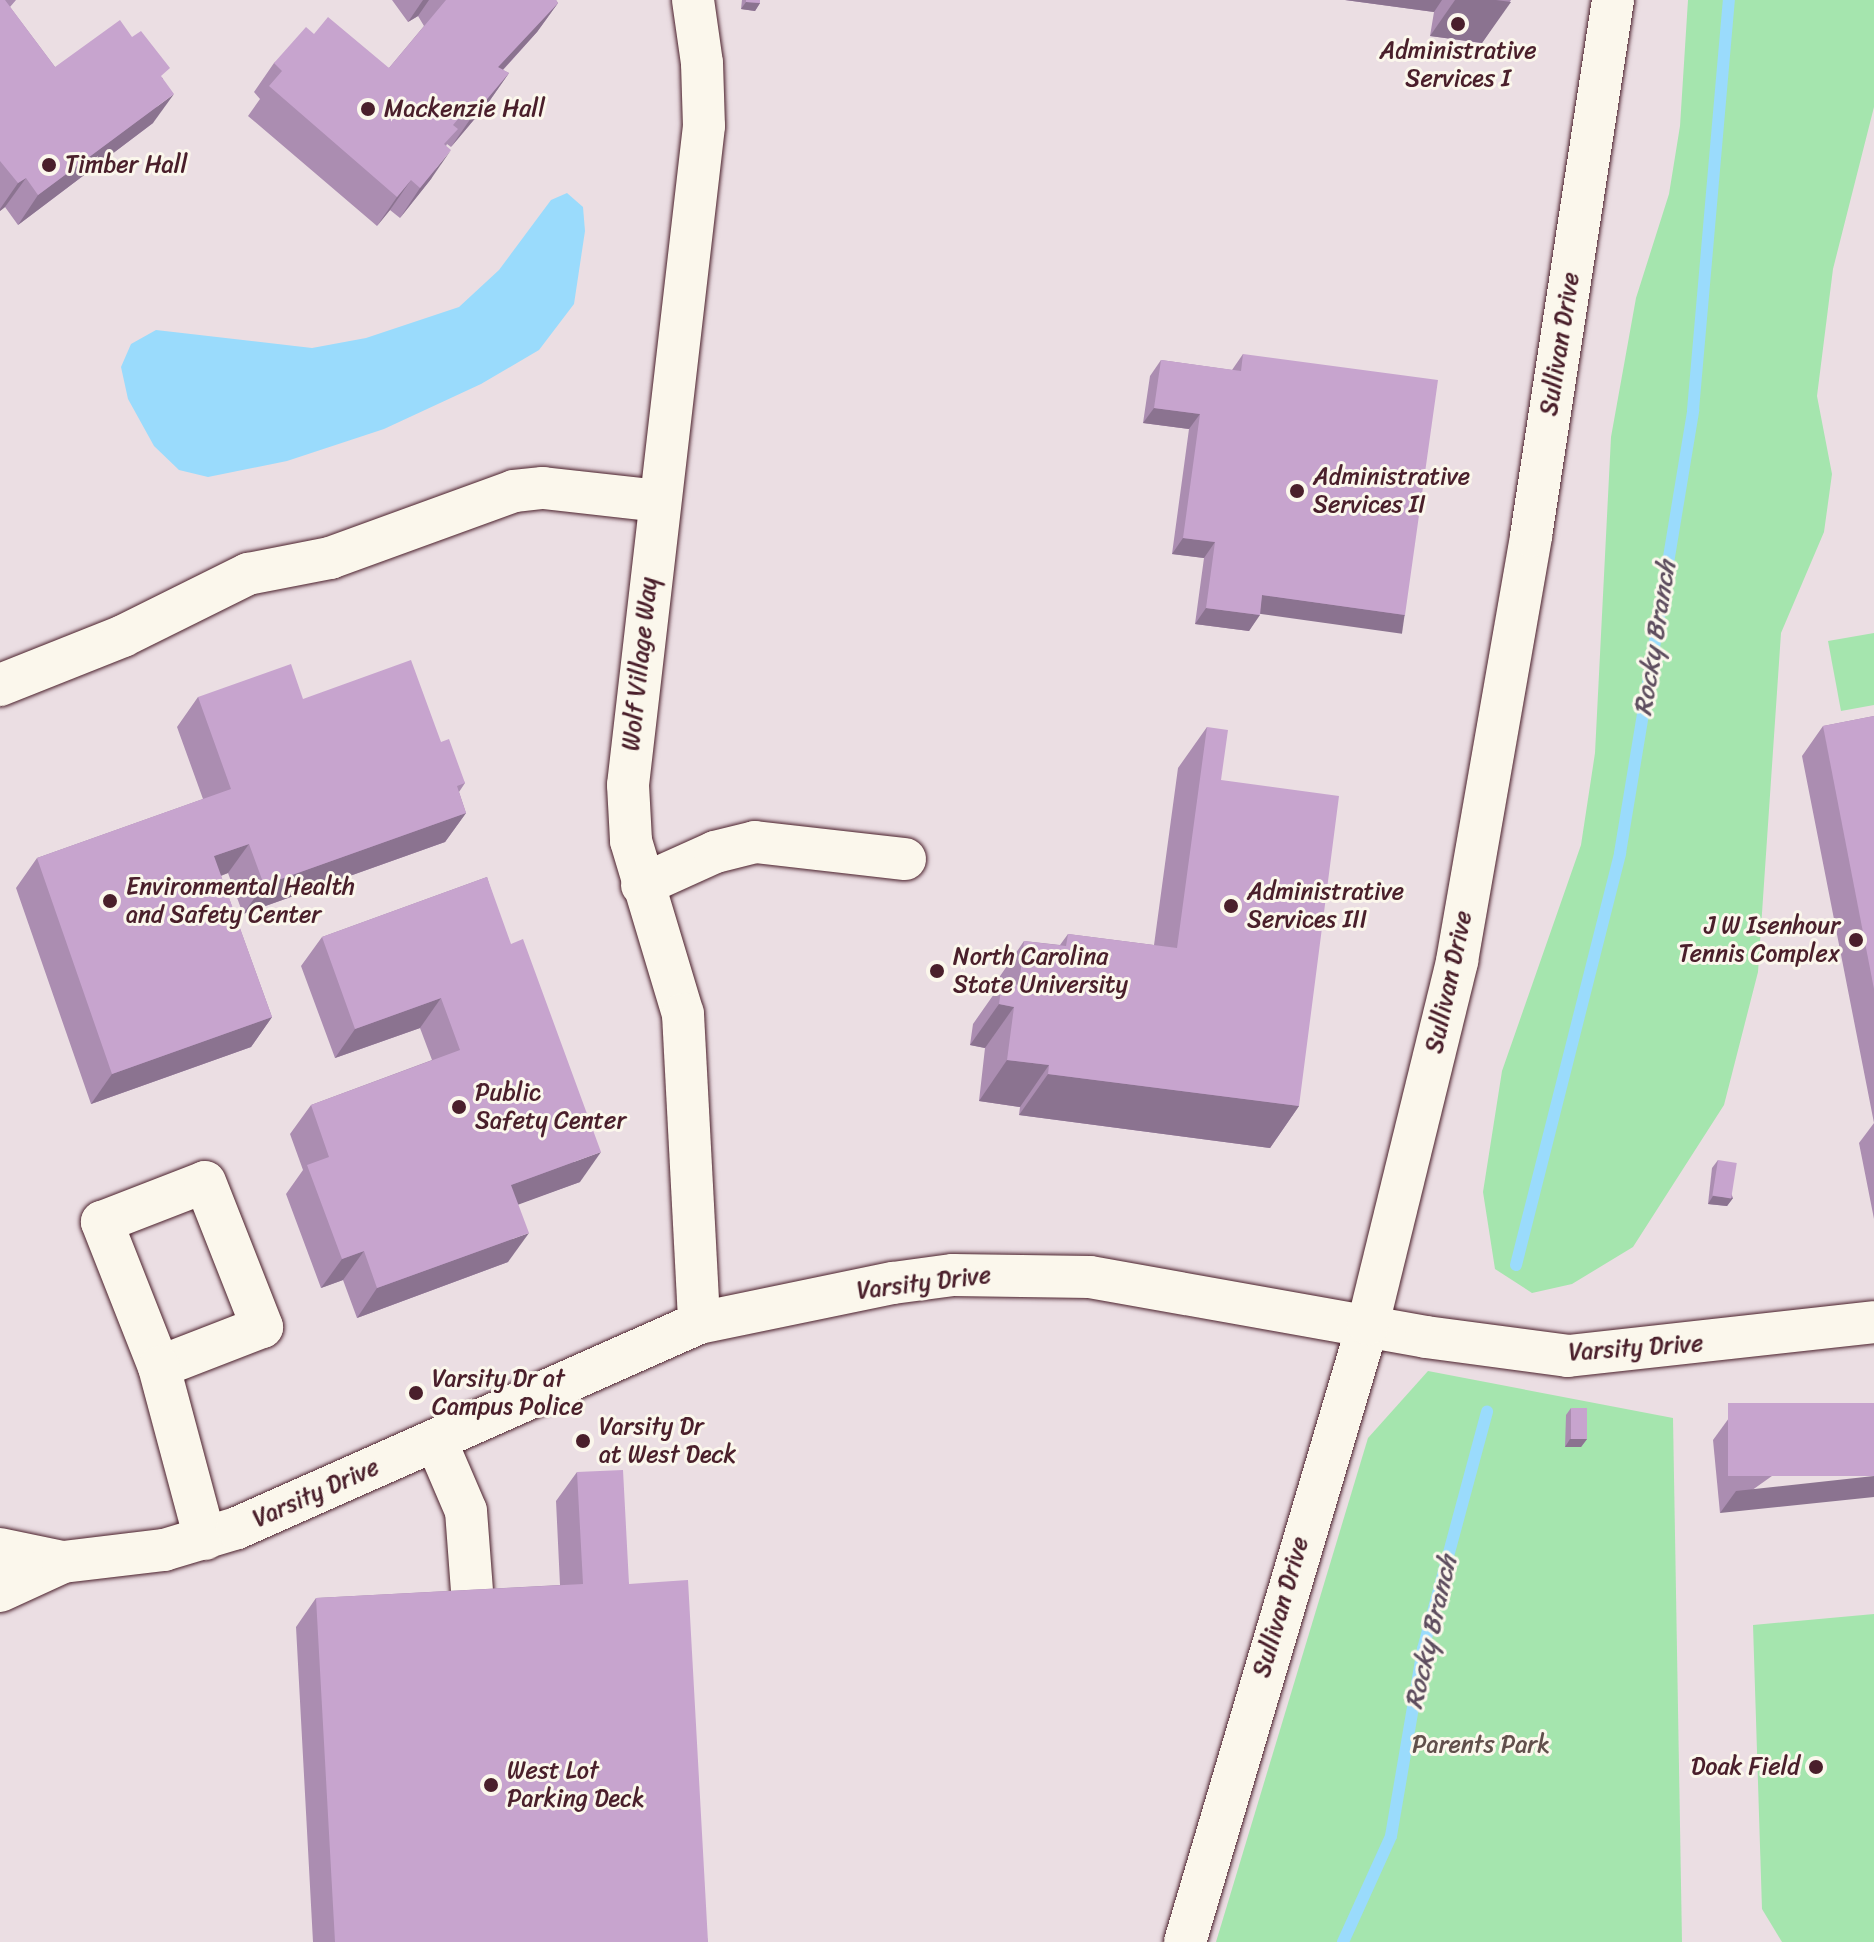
<!DOCTYPE html>
<style>
body{margin:0}
#map{position:relative;width:1874px;height:1942px;overflow:hidden;background:#fbf7ec;font-family:Sriracha,sans-serif}
div>[style]{position:absolute}
[style*='--x']{left:calc(var(--x)*1px);top:calc(var(--y)*1px);width:calc(var(--w)*1px);rotate:calc(var(--a)*1deg)}
.built>*{inset:0;background:#ebdee3;transform-origin:0 0}
.green>*{inset:0;background:#a5e5ae}
.water>*{inset:0;background:#9adbfc}
.stream>*{height:12px;margin:-6px;padding:0 6px;transform-origin:6px;border-radius:6px;background:#9adbfc}
.roads{filter:drop-shadow(0 0 2px #4a1f2b) drop-shadow(0 0 2px #4a1f2b)}
.minor>*{height:42px;margin:-21px;padding:0 21px;transform-origin:21px;border-radius:21px;background:#fbf7ec}
.wall>*{inset:0;background:#ab8db1}
.shaded-wall>*{inset:0;background:#8b7390;transform-origin:0 0}
.building>*{inset:0;background:#c7a4ce;transform-origin:0 0}
.dots>*{width:22px;height:22px;translate:-50% -50%;box-sizing:border-box;border:4px solid #fbf7ec;border-radius:50%}
span{translate:-50% -50%;white-space:nowrap;text-align:center;line-height:1.15;-webkit-text-stroke:6px #fbf7ec;paint-order:stroke}
.poi-label{font-size:24px;color:#4a1f2b}
.left{translate:0 -50%;text-align:left}
.right{translate:-100% -50%;text-align:right}
.street-label{font-size:24px;color:#4a1f2b}
.park-label{font-size:24px;color:#61504c}
.water-label{font-size:26px;color:#5e4e5f;font-style:italic}
</style>
<div id="map">
<div class="built">
<div style="left:0;top:0;width:1874px;height:1942px"></div>
</div>
<div class="green">
<div style="clip-path:polygon(1688px 0,1874px 0,1874px 107px,1833px 269px,1817px 396px,1832px 474px,1824px 532px,1781px 633px,1758px 972px,1724px 1105px,1633px 1247px,1572px 1284px,1532px 1293px,1495px 1269px,1483px 1192px,1502px 1071px,1581px 845px,1595px 753px,1611px 437px,1636px 298px,1669px 194px,1680px 126px)"></div>
<div style="clip-path:polygon(1874px 633px,1874px 705px,1841px 711px,1828px 641px)"></div>
<div style="clip-path:polygon(1428px 1371px,1673px 1418px,1682px 1942px,1216px 1942px,1368px 1438px)"></div>
<div style="clip-path:polygon(1874px 1614px,1874px 1942px,1782px 1942px,1762px 1909px,1753px 1625px)"></div>
</div>
<div class="water">
<div style="clip-path:polygon(567px 193px,583px 207px,585px 231px,574px 304px,539px 350px,481px 384px,384px 429px,287px 461px,208px 477px,179px 470px,154px 446px,128px 399px,121px 367px,131px 344px,156px 330px,312px 348px,366px 338px,459px 307px,499px 270px,551px 200px)"></div>
</div>
<div class="stream">
<div style="--x:1516;--y:1265;--w:425;--a:-75.8"></div>
<div style="--x:1620;--y:853;--w:449;--a:-80.6"></div>
<div style="--x:1693;--y:410;--w:412;--a:-85"></div>
<div style="--x:1343;--y:1942;--w:116;--a:-65.6"></div>
<div style="--x:1391;--y:1836;--w:190;--a:-80.3"></div>
<div style="--x:1423;--y:1649;--w:246;--a:-74.9"></div>
</div>
<div class="roads">
<div class="minor">
<div style="--x:693;--y:0;--w:64;--a:81.9"></div>
<div style="--x:702;--y:63;--w:63;--a:88.2"></div>
<div style="--x:704;--y:126;--w:663;--a:96.58"></div>
<div style="--x:628;--y:785;--w:56;--a:86.9"></div>
<div style="--x:631;--y:841;--w:181;--a:73.3"></div>
<div style="--x:683;--y:1014;--w:309;--a:87"></div>
<div style="--x:0;--y:685;--w:132;--a:-21.7"></div>
<div style="--x:123;--y:636;--w:140;--a:-26.4"></div>
<div style="--x:248;--y:574;--w:84;--a:-11"></div>
<div style="--x:330;--y:558;--w:196;--a:-20"></div>
<div style="--x:514;--y:491;--w:29;--a:-6"></div>
<div style="--x:543;--y:488;--w:116;--a:6.4"></div>
<div style="--x:642;--y:885;--w:80;--a:-24.3"></div>
<div style="--x:715;--y:852;--w:41;--a:-14"></div>
<div style="--x:755;--y:842;--w:151;--a:6.5"></div>
<div style="--x:159;--y:1367;--w:156;--a:-111.5"></div>
<div style="--x:102;--y:1222;--w:110;--a:-21.2"></div>
<div style="--x:205;--y:1182;--w:156;--a:68.5"></div>
<div style="--x:262;--y:1327;--w:110;--a:158.8"></div>
<div style="--x:159;--y:1367;--w:178;--a:75"></div>
<div style="--x:436;--y:1441;--w:76;--a:66.8"></div>
<div style="--x:466;--y:1511;--w:107;--a:85.7"></div>
<div style="--x:0;--y:1549;--w:64;--a:11.7"></div>
<div style="--x:0;--y:1591;--w:69;--a:-24.7"></div>
<div style="--x:63;--y:1562;--w:102;--a:-6.8"></div>
<div style="--x:164;--y:1550;--w:76;--a:-16.8"></div>
<div style="--x:237;--y:1528;--w:505;--a:-23.93"></div>
<div style="--x:699;--y:1323;--w:198;--a:-11.7"></div>
<div style="--x:893;--y:1283;--w:61;--a:-7.6"></div>
<div style="--x:953;--y:1275;--w:137;--a:0.8"></div>
<div style="--x:1090;--y:1277;--w:341;--a:10.1"></div>
<div style="--x:1426;--y:1337;--w:143;--a:7.6"></div>
<div style="--x:1568;--y:1356;--w:308;--a:-6.3"></div>
<div style="--x:1185;--y:1942;--w:645;--a:-73.51"></div>
<div style="--x:1368;--y:1324;--w:374;--a:-76.2"></div>
<div style="--x:1457;--y:961;--w:431;--a:-80.1"></div>
<div style="--x:1531;--y:536;--w:542;--a:-81.3"></div>
</div>
</div>
<div class="wall">
<div style="clip-path:polygon(0 0,16px 0,10px 7px,55px 67px,163px 78px,153px 123px,18px 225px,5px 207px,0 211px)"></div>
<div style="clip-path:polygon(392px 0,556px 0,558px 3px,537px 32px,503px 70px,509px 73px,488px 103px,451px 147px,447px 144px,431px 179px,400px 218px,390px 210px,377px 226px,248px 116px,260px 99px,254px 92px,274px 63px,314px 34px,389px 68px,424px 26px,418px 16px,408px 22px)"></div>
<div style="clip-path:polygon(742px 0,760px 0,760px 3px,755px 11px,741px 9px)"></div>
<div style="clip-path:polygon(1345px 0,1511px 0,1482px 43px,1430px 36px,1434px 12px)"></div>
<div style="clip-path:polygon(1243px 354px,1405px 615px,1395px 630px,1261px 612px,1249px 631px,1195px 624px,1204px 558px,1172px 554px,1189px 429px,1143px 423px,1150px 376px,1161px 360px,1232px 370px)"></div>
<div style="clip-path:polygon(198px 697px,303px 699px,441px 742px,465px 783px,459px 792px,466px 813px,445px 842px,243px 914px,228px 873px,221px 876px,272px 1017px,251px 1047px,91px 1104px,16px 888px,37px 858px,203px 799px,177px 727px)"></div>
<div style="clip-path:polygon(1874px 716px,1874px 1219px,1859px 1143px,1874px 1123px,1802px 756px,1823px 726px)"></div>
<div style="clip-path:polygon(1207px 727px,1221px 780px,1299px 1106px,1270px 1148px,1019px 1115px,1020px 1107px,979px 1101px,985px 1048px,970px 1045px,973px 1024px,994px 994px,996px 982px,1024px 941px,1060px 945px,1068px 934px,1154px 945px,1178px 768px)"></div>
<div style="clip-path:polygon(487px 877px,580px 1182px,518px 1204px,508px 1262px,357px 1318px,343px 1280px,321px 1288px,286px 1194px,303px 1170px,290px 1134px,311px 1105px,432px 1060px,420px 1028px,335px 1058px,301px 966px,322px 937px)"></div>
<div style="clip-path:polygon(1718px 1160px,1733px 1198px,1727px 1206px,1708px 1204px,1712px 1168px)"></div>
<div style="clip-path:polygon(1874px 1403px,1720px 1513px,1713px 1440px,1729px 1418px)"></div>
<div style="clip-path:polygon(1571px 1408px,1587px 1439px,1581px 1447px,1565px 1447px,1566px 1415px)"></div>
<div style="clip-path:polygon(577px 1472px,629px 1584px,708px 1942px,313px 1942px,296px 1627px,316px 1598px,560px 1585px,556px 1501px)"></div>
</div>
<div class="shaded-wall">
<div style="clip-path:polygon(423px 0,429px 0,418px 16px,408px 22px)"></div>
<div style="clip-path:polygon(1345px 0,1442px 0,1434px 12px)"></div>
<div style="clip-path:polygon(1455px 0,1496px 0,1511px 2px,1482px 43px,1430px 36px)"></div>
<div style="clip-path:polygon(746px 2px,760px 3px,755px 11px,741px 9px)"></div>
<div style="clip-path:polygon(558px 3px,537px 32px,478px 97px,498px 67px)"></div>
<div style="clip-path:polygon(509px 73px,488px 103px,451px 147px,471px 118px)"></div>
<div style="clip-path:polygon(174px 94px,153px 123px,18px 225px,38px 195px)"></div>
<div style="clip-path:polygon(451px 150px,431px 179px,400px 218px,420px 188px)"></div>
<div style="clip-path:polygon(26px 178px,5px 207px,0 211px,0 209px,18px 183px)"></div>
<div style="clip-path:polygon(411px 180px,390px 210px,377px 226px,397px 197px)"></div>
<div style="clip-path:polygon(1154px 408px,1200px 414px,1189px 429px,1143px 423px)"></div>
<div style="clip-path:polygon(1183px 538px,1215px 542px,1204px 558px,1172px 554px)"></div>
<div style="left:1262px;top:595px;width:144px;height:19px;rotate:8deg"></div>
<div style="clip-path:polygon(1206px 608px,1260px 615px,1249px 631px,1195px 624px)"></div>
<div style="clip-path:polygon(466px 813px,445px 842px,243px 914px,264px 885px)"></div>
<div style="clip-path:polygon(249px 844px,228px 873px,194px 885px,214px 856px)"></div>
<div style="clip-path:polygon(441px 998px,420px 1028px,335px 1058px,355px 1029px)"></div>
<div style="clip-path:polygon(999px 1004px,1014px 1007px,985px 1048px,970px 1045px)"></div>
<div style="clip-path:polygon(272px 1017px,251px 1047px,91px 1104px,112px 1074px)"></div>
<div style="clip-path:polygon(1007px 1060px,1049px 1065px,1020px 1107px,979px 1101px)"></div>
<div style="clip-path:polygon(1048px 1074px,1299px 1106px,1270px 1148px,1019px 1115px)"></div>
<div style="clip-path:polygon(601px 1152px,580px 1182px,490px 1215px,511px 1185px)"></div>
<div style="clip-path:polygon(1713px 1196px,1733px 1198px,1727px 1206px,1708px 1204px)"></div>
<div style="clip-path:polygon(529px 1233px,508px 1262px,357px 1318px,377px 1288px)"></div>
<div style="clip-path:polygon(364px 1251px,343px 1280px,321px 1288px,342px 1259px)"></div>
<div style="clip-path:polygon(1570px 1439px,1587px 1439px,1581px 1447px,1565px 1447px)"></div>
<div style="clip-path:polygon(1874px 1476px,1874px 1497px,1720px 1513px,1736px 1491px)"></div>
</div>
<div class="building">
<div style="clip-path:polygon(0 0,5px 0,55px 67px,120px 20px,132px 37px,141px 31px,170px 68px,161px 76px,174px 94px,38px 195px,26px 178px,18px 183px,0 161px)"></div>
<div style="clip-path:polygon(446px 0,556px 0,558px 3px,498px 67px,509px 73px,471px 118px,464px 112px,453px 125px,458px 129px,444px 144px,451px 150px,420px 188px,411px 180px,397px 197px,269px 86px,282px 71px,274px 63px,306px 27px,314px 34px,328px 17px,389px 68px)"></div>
<div style="clip-path:polygon(746px 0,760px 0,760px 3px,746px 2px)"></div>
<div style="clip-path:polygon(1243px 354px,1438px 380px,1405px 615px,1262px 595px,1260px 615px,1206px 608px,1215px 542px,1183px 538px,1200px 414px,1154px 408px,1161px 360px,1241px 371px)"></div>
<div style="clip-path:polygon(411px 660px,441px 742px,449px 739px,465px 783px,457px 786px,466px 813px,264px 885px,249px 844px,214px 856px,272px 1017px,112px 1074px,37px 858px,231px 789px,198px 697px,291px 664px,303px 699px)"></div>
<div style="clip-path:polygon(1874px 716px,1874px 989px,1823px 726px)"></div>
<div style="clip-path:polygon(1207px 727px,1228px 730px,1221px 780px,1339px 796px,1299px 1106px,1048px 1074px,1049px 1065px,1007px 1060px,1014px 1007px,999px 1004px,1002px 982px,1019px 985px,1024px 941px,1066px 946px,1068px 934px,1177px 948px)"></div>
<div style="clip-path:polygon(487px 877px,511px 944px,523px 939px,601px 1152px,511px 1185px,529px 1233px,377px 1288px,364px 1251px,342px 1259px,307px 1165px,329px 1157px,311px 1105px,460px 1050px,441px 998px,355px 1029px,322px 937px)"></div>
<div style="left:1718px;top:1160px;width:19px;height:36px;rotate:9deg"></div>
<div style="left:1874px;top:1403px;width:73px;height:146px;rotate:90deg"></div>
<div style="left:1571px;top:1408px;width:16px;height:31px"></div>
<div style="clip-path:polygon(623px 1470px,629px 1584px,688px 1580px,708px 1942px,335px 1942px,316px 1598px,583px 1584px,577px 1472px)"></div>
</div>
<div class="dots">
<div style="left:1458px;top:24px;background:#4a1f2b"></div>
<div style="left:368px;top:109px;background:#4a1f2b"></div>
<div style="left:49px;top:165px;background:#4a1f2b"></div>
<div style="left:1297px;top:491px;background:#4a1f2b"></div>
<div style="left:110px;top:901px;background:#4a1f2b"></div>
<div style="left:1231px;top:906px;background:#4a1f2b"></div>
<div style="left:1856px;top:940px;background:#4a1f2b"></div>
<div style="left:937px;top:971px;background:#4a1f2b"></div>
<div style="left:459px;top:1107px;background:#4a1f2b"></div>
<div style="left:416px;top:1393px;background:#4a1f2b"></div>
<div style="left:583px;top:1441px;background:#4a1f2b"></div>
<div style="left:1816px;top:1767px;background:#4a1f2b"></div>
<div style="left:491px;top:1785px;background:#4a1f2b"></div>
</div>
<div class="poi-label">
<span style="left:1458px;top:65px">Administrative<br>Services I</span>
<span class="left" style="left:384px;top:109px">Mackenzie Hall</span>
<span class="left" style="left:65px;top:165px">Timber Hall</span>
<span class="left" style="left:1313px;top:491px">Administrative<br>Services II</span>
<span class="left" style="left:126px;top:901px">Environmental Health<br>and Safety Center</span>
<span class="left" style="left:1247px;top:906px">Administrative<br>Services III</span>
<span class="right" style="left:1840px;top:940px">J W Isenhour<br>Tennis Complex</span>
<span class="left" style="left:953px;top:971px">North Carolina<br>State University</span>
<span class="left" style="left:475px;top:1107px">Public<br>Safety Center</span>
<span class="left" style="left:432px;top:1393px">Varsity Dr at<br>Campus Police</span>
<span class="left" style="left:599px;top:1441px">Varsity Dr<br>at West Deck</span>
<span class="right" style="left:1800px;top:1767px">Doak Field</span>
<span class="left" style="left:507px;top:1785px">West Lot<br>Parking Deck</span>
</div>
<div class="street-label">
<span style="left:1560px;top:344px;rotate:-81deg">Sullivan Drive</span>
<span style="left:640px;top:664px;rotate:-84deg">Wolf Village Way</span>
<span style="left:1449px;top:982px;rotate:-78deg">Sullivan Drive</span>
<span style="left:924px;top:1283px;rotate:-7deg">Varsity Drive</span>
<span style="left:1636px;top:1348px;rotate:-4deg">Varsity Drive</span>
<span style="left:316px;top:1493px;rotate:-24deg">Varsity Drive</span>
<span style="left:1281px;top:1607px;rotate:-74deg">Sullivan Drive</span>
</div>
<div class="park-label">
<span style="left:1481px;top:1745px">Parents Park</span>
</div>
<div class="water-label">
<span style="left:1655px;top:638px;rotate:-81deg">Rocky Branch</span>
<span style="left:1431px;top:1632px;rotate:-77deg">Rocky Branch</span>
</div>
</div>
